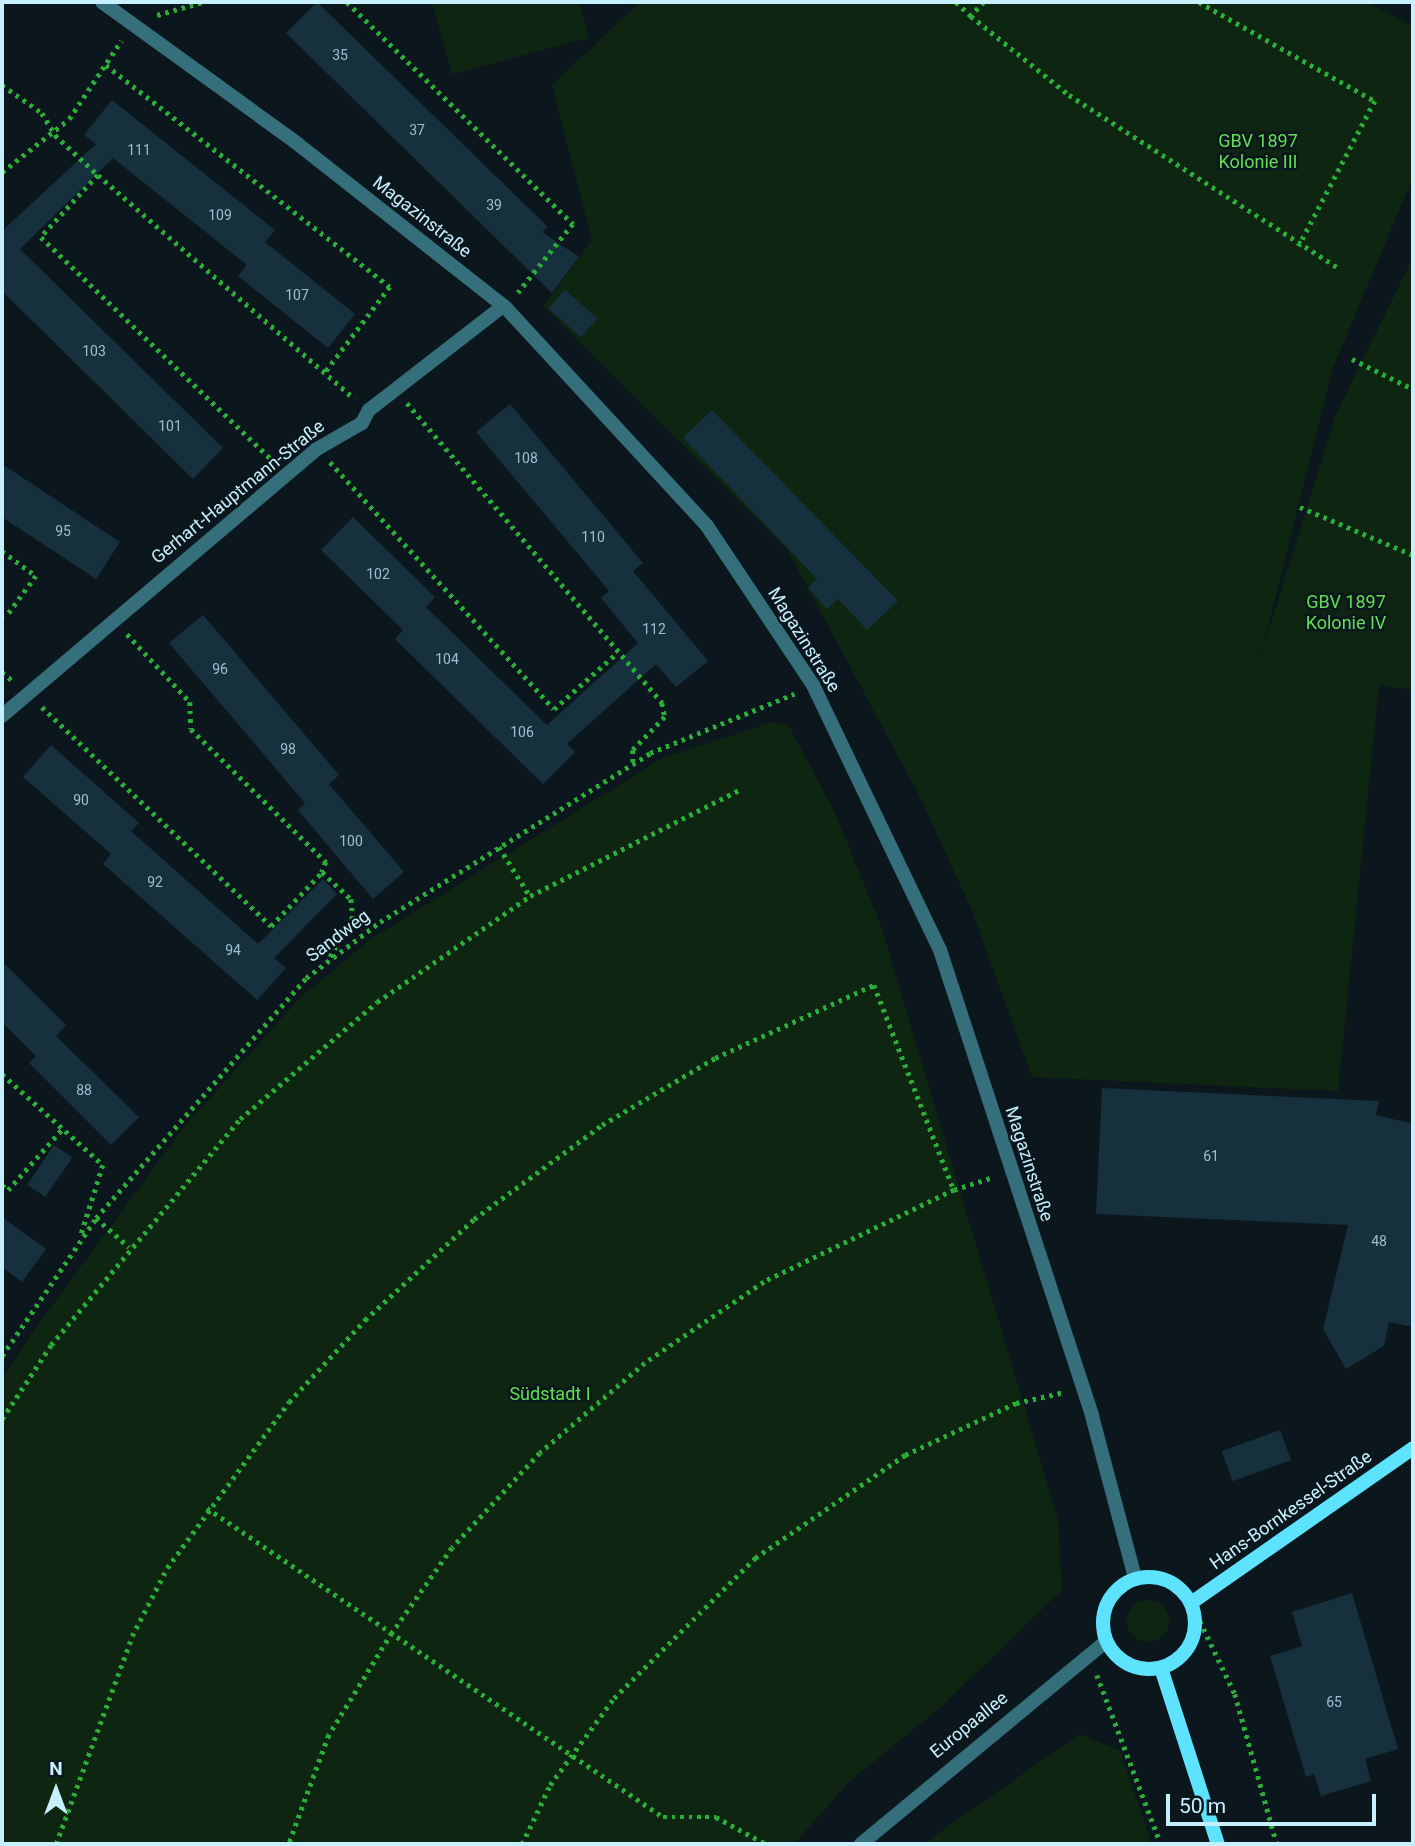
<!DOCTYPE html>
<meta charset="utf-8">
<style>
body{margin:0}
#map{position:relative;width:1415px;height:1846px;overflow:hidden;background:#0b171d;font-family:Roboto,sans-serif}
div>[style]{position:absolute}
[style*='--x']{left:calc(var(--x)*1px);top:calc(var(--y)*1px);width:calc(var(--w)*1px);rotate:calc(var(--a)*1deg)}
.green>*{inset:0;background:#0e2611}
.round{border-radius:50%}
.building>*{inset:0;background:#17303e;transform-origin:0 0}
.path>*{height:4.5px;margin-top:-2.25px;transform-origin:0;background:repeating-linear-gradient(90deg,#2bae37 0 3.5px,transparent 0 8.5px)}
.street>*{height:14px;margin:-7px;padding:0 7px;transform-origin:7px;border-radius:7px;background:#356f7c}
.secondary>*{height:14px;margin:-7px;padding:0 7px;transform-origin:7px;border-radius:7px;background:#5ee3ff}
.secondary>.ring{margin:-7px;padding:0;box-sizing:content-box;background:none;border:14px solid #5ee3ff;border-radius:50%}
span{translate:-50% -50%;white-space:nowrap;text-align:center;line-height:1.15;-webkit-text-stroke:5px #0b171d;paint-order:stroke}
.number-label{font-size:14px;color:#9bc0cf}
.number-label span{-webkit-text-stroke-width:0}
.park-label{font-size:18px;color:#61df53}
.street-label{font-size:18px;color:#c7f0ff}
.frame{position:absolute;inset:0;border:4px solid #c7f0ff;pointer-events:none}
.north{position:absolute;left:21px;top:1755px;width:70px;height:70px;-webkit-text-stroke:5px #0b171d;paint-order:stroke;rotate:0deg;font-size:19px;font-weight:700;line-height:28px;text-align:center;color:#c7f0ff}
.north::after{content:'';display:block;margin:auto;width:24px;height:32px;background:#c7f0ff;clip-path:polygon(50% 0,100% 100%,50% 72%,0 100%)}
.scale{position:absolute;left:1166px;top:1794px;width:210px;height:32px;box-sizing:border-box;border:4px solid #c7f0ff;border-top:0;padding-left:9px;font-size:21px;line-height:24px;white-space:nowrap;color:#c7f0ff;-webkit-text-stroke:5px #0b171d;paint-order:stroke}
</style>
<div id="map">
<div class="green">
<div style="clip-path:polygon(432px 2px,579px 2px,589px 38px,452px 74px)"></div>
<div style="clip-path:polygon(640px 2px,1366px 2px,1413px 26px,1413px 177px,1332px 370px,1261px 655px,1336px 414px,1413px 258px,1413px 690px,1379px 685px,1338px 1091px,1032px 1077px,971px 908px,919px 795px,787px 549px,544px 306px,592px 240px,552px 85px)"></div>
<div style="clip-path:polygon(773px 722px,789px 726px,836px 815px,881px 926px,1058px 1520px,1062px 1590px,941px 1707px,849px 1782px,794px 1844px,2px 1844px,2px 1378px,37px 1326px,184px 1127px,300px 998px,371px 939px,663px 758px)"></div>
<div class="round" style="left:1127px;top:1600px;width:42px;height:42px"></div>
<div style="clip-path:polygon(1080px 1734px,1120px 1751px,1152px 1844px,923px 1844px)"></div>
</div>
<div class="building">
<div style="clip-path:polygon(317px 2px,548px 227px,542px 232px,579px 257px,552px 293px,286px 33px)"></div>
<div style="clip-path:polygon(112px 100px,275px 230px,265px 242px,355px 314px,328px 348px,238px 276px,247px 265px,113px 158px,20px 249px,223px 448px,193px 479px,2px 291px,2px 231px,96px 144px,84px 135px)"></div>
<div style="left:565px;top:290px;width:43px;height:25px;rotate:41deg"></div>
<div style="clip-path:polygon(510px 404px,643px 563px,633px 571px,708px 661px,676px 687px,656px 664px,567px 744px,575px 752px,543px 784px,395px 639px,403px 630px,321px 550px,353px 517px,435px 597px,426px 607px,547px 725px,638px 643px,601px 598px,609px 591px,476px 432px)"></div>
<div style="clip-path:polygon(712px 410px,898px 601px,867px 630px,838px 599px,827px 609px,808px 588px,817px 579px,683px 438px)"></div>
<div style="clip-path:polygon(2px 464px,120px 542px,96px 579px,2px 517px)"></div>
<div style="clip-path:polygon(203px 615px,339px 775px,329px 784px,404px 872px,373px 899px,298px 810px,305px 803px,169px 643px)"></div>
<div style="clip-path:polygon(51px 745px,139px 823px,131px 831px,258px 944px,323px 879px,337px 894px,274px 958px,286px 968px,257px 1000px,103px 864px,111px 854px,23px 777px)"></div>
<div style="clip-path:polygon(2px 961px,66px 1025px,56px 1036px,139px 1117px,111px 1145px,29px 1063px,36px 1056px,2px 1022px)"></div>
<div style="clip-path:polygon(1102px 1088px,1379px 1101px,1376px 1115px,1413px 1124px,1413px 1327px,1389px 1322px,1384px 1346px,1346px 1369px,1323px 1329px,1348px 1225px,1096px 1214px)"></div>
<div style="left:54px;top:1145px;width:22px;height:48px;rotate:34deg"></div>
<div style="clip-path:polygon(2px 1217px,46px 1249px,22px 1282px,2px 1267px)"></div>
<div style="left:1280px;top:1430px;width:32px;height:62px;rotate:70deg"></div>
<div style="clip-path:polygon(1352px 1593px,1398px 1749px,1365px 1759px,1371px 1781px,1321px 1796px,1314px 1774px,1306px 1777px,1270px 1656px,1302px 1646px,1292px 1612px)"></div>
</div>
<div class="path">
<div style="--x:347;--y:2;--w:317;--a:44.5"></div>
<div style="--x:573;--y:224;--w:88;--a:128.6"></div>
<div style="--x:956;--y:2;--w:21;--a:43"></div>
<div style="--x:984;--y:2;--w:19;--a:133"></div>
<div style="--x:971;--y:16;--w:126;--a:38.9"></div>
<div style="--x:1069;--y:95;--w:318;--a:32.7"></div>
<div style="--x:1199;--y:2;--w:202;--a:29.4"></div>
<div style="--x:1375;--y:101;--w:164;--a:117.7"></div>
<div style="--x:157;--y:15;--w:48;--a:-15.8"></div>
<div style="--x:106;--y:65;--w:360;--a:38"></div>
<div style="--x:390;--y:287;--w:109;--a:127.2"></div>
<div style="--x:2;--y:85;--w:49;--a:35"></div>
<div style="--x:42;--y:113;--w:26;--a:59"></div>
<div style="--x:55;--y:135;--w:59;--a:42.9"></div>
<div style="--x:98;--y:175;--w:340;--a:41.1"></div>
<div style="--x:2;--y:172;--w:85;--a:-38.3"></div>
<div style="--x:69;--y:119;--w:94;--a:-56.3"></div>
<div style="--x:98;--y:175;--w:84;--a:132.6"></div>
<div style="--x:41;--y:237;--w:321;--a:44"></div>
<div style="--x:1352;--y:359;--w:68;--a:26.2"></div>
<div style="--x:407;--y:403;--w:394;--a:49.6"></div>
<div style="--x:662;--y:703;--w:14;--a:78"></div>
<div style="--x:665;--y:717;--w:46;--a:134.1"></div>
<div style="--x:633;--y:750;--w:14;--a:90"></div>
<div style="--x:330;--y:462;--w:333;--a:47.8"></div>
<div style="--x:554;--y:709;--w:84;--a:-41.6"></div>
<div style="--x:1300;--y:507;--w:123;--a:23"></div>
<div style="--x:2;--y:551;--w:42;--a:36.3"></div>
<div style="--x:36;--y:576;--w:51;--a:126.2"></div>
<div style="--x:127;--y:634;--w:93;--a:47.2"></div>
<div style="--x:190;--y:702;--w:27;--a:88"></div>
<div style="--x:191;--y:729;--w:190;--a:44.6"></div>
<div style="--x:326;--y:862;--w:11;--a:112"></div>
<div style="--x:322;--y:872;--w:40;--a:43"></div>
<div style="--x:351;--y:899;--w:18;--a:84"></div>
<div style="--x:353;--y:917;--w:51;--a:119.6"></div>
<div style="--x:2;--y:672;--w:13;--a:39"></div>
<div style="--x:42;--y:707;--w:317;--a:43.7"></div>
<div style="--x:271;--y:926;--w:74;--a:-46.6"></div>
<div style="--x:499;--y:847;--w:58;--a:57.7"></div>
<div style="--x:2;--y:1074;--w:136;--a:42"></div>
<div style="--x:103;--y:1165;--w:73;--a:107.4"></div>
<div style="--x:2;--y:1185;--w:8;--a:40"></div>
<div style="--x:8;--y:1190;--w:83;--a:-48.4"></div>
<div style="--x:954;--y:1190;--w:41;--a:-18.4"></div>
<div style="--x:96;--y:1218;--w:44;--a:41.3"></div>
<div style="--x:2;--y:1356;--w:167;--a:-55.7"></div>
<div style="--x:96;--y:1218;--w:319;--a:-48.8"></div>
<div style="--x:306;--y:978;--w:93;--a:-37.1"></div>
<div style="--x:380;--y:922;--w:319;--a:-32"></div>
<div style="--x:650;--y:753;--w:156;--a:-22.3"></div>
<div style="--x:2;--y:1419;--w:89;--a:-56.5"></div>
<div style="--x:51;--y:1345;--w:295;--a:-50.1"></div>
<div style="--x:240;--y:1119;--w:180;--a:-40.5"></div>
<div style="--x:377;--y:1002;--w:186;--a:-34.7"></div>
<div style="--x:530;--y:896;--w:237;--a:-26.9"></div>
<div style="--x:207;--y:1508;--w:551;--a:34.12"></div>
<div style="--x:663;--y:1817;--w:53;--a:0"></div>
<div style="--x:716;--y:1817;--w:57;--a:28.4"></div>
<div style="--x:1200;--y:1621;--w:81;--a:64.4"></div>
<div style="--x:1235;--y:1694;--w:156;--a:74.4"></div>
<div style="--x:1097;--y:1675;--w:181;--a:69.3"></div>
<div style="--x:56;--y:1844;--w:221;--a:-69.9"></div>
<div style="--x:132;--y:1636;--w:76;--a:-62.8"></div>
<div style="--x:167;--y:1568;--w:206;--a:-53.7"></div>
<div style="--x:289;--y:1402;--w:112;--a:-47.2"></div>
<div style="--x:365;--y:1320;--w:149;--a:-42.8"></div>
<div style="--x:474;--y:1219;--w:159;--a:-36.3"></div>
<div style="--x:602;--y:1125;--w:131;--a:-30.7"></div>
<div style="--x:715;--y:1058;--w:175;--a:-24.7"></div>
<div style="--x:874;--y:985;--w:220;--a:68.7"></div>
<div style="--x:954;--y:1190;--w:211;--a:154.2"></div>
<div style="--x:764;--y:1282;--w:144;--a:145.8"></div>
<div style="--x:645;--y:1363;--w:138;--a:139.4"></div>
<div style="--x:540;--y:1453;--w:129;--a:132.8"></div>
<div style="--x:452;--y:1548;--w:104;--a:125.2"></div>
<div style="--x:392;--y:1633;--w:120;--a:121.7"></div>
<div style="--x:329;--y:1735;--w:116;--a:110.2"></div>
<div style="--x:522;--y:1844;--w:65;--a:-64.6"></div>
<div style="--x:550;--y:1785;--w:108;--a:-53.7"></div>
<div style="--x:614;--y:1698;--w:199;--a:-44.8"></div>
<div style="--x:755;--y:1558;--w:182;--a:-34.5"></div>
<div style="--x:905;--y:1455;--w:123;--a:-25.1"></div>
<div style="--x:1016;--y:1403;--w:50;--a:-12.7"></div>
</div>
<div class="street">
<div style="--x:102;--y:2;--w:237;--a:35.9"></div>
<div style="--x:294;--y:141;--w:270;--a:38.2"></div>
<div style="--x:506;--y:308;--w:297;--a:47.3"></div>
<div style="--x:707;--y:526;--w:191;--a:56.3"></div>
<div style="--x:813;--y:685;--w:294;--a:64.4"></div>
<div style="--x:940;--y:950;--w:490;--a:71.9"></div>
<div style="--x:1092;--y:1416;--w:168;--a:75.1"></div>
<div style="--x:2;--y:716;--w:413;--a:-40.3"></div>
<div style="--x:317;--y:449;--w:52;--a:-30"></div>
<div style="--x:362;--y:423;--w:15;--a:-62"></div>
<div style="--x:369;--y:410;--w:170;--a:-37.8"></div>
<div style="--x:861;--y:1844;--w:318;--a:-39.6"></div>
</div>
<div class="secondary">
<div class="ring" style="left:1103px;top:1577px;width:78px;height:78px"></div>
<div style="--x:1191;--y:1603;--w:271;--a:-34.9"></div>
<div style="--x:1161;--y:1668;--w:185;--a:72.1"></div>
</div>
<div class="number-label">
<span style="left:340px;top:55px">35</span>
<span style="left:417px;top:130px">37</span>
<span style="left:139px;top:150px">111</span>
<span style="left:494px;top:205px">39</span>
<span style="left:220px;top:215px">109</span>
<span style="left:297px;top:295px">107</span>
<span style="left:94px;top:351px">103</span>
<span style="left:170px;top:426px">101</span>
<span style="left:526px;top:458px">108</span>
<span style="left:63px;top:531px">95</span>
<span style="left:593px;top:537px">110</span>
<span style="left:378px;top:574px">102</span>
<span style="left:654px;top:629px">112</span>
<span style="left:447px;top:659px">104</span>
<span style="left:220px;top:669px">96</span>
<span style="left:522px;top:732px">106</span>
<span style="left:288px;top:749px">98</span>
<span style="left:81px;top:800px">90</span>
<span style="left:351px;top:841px">100</span>
<span style="left:155px;top:882px">92</span>
<span style="left:233px;top:950px">94</span>
<span style="left:84px;top:1090px">88</span>
<span style="left:1211px;top:1156px">61</span>
<span style="left:1379px;top:1241px">48</span>
<span style="left:1334px;top:1702px">65</span>
</div>
<div class="park-label">
<span style="left:1258px;top:152px">GBV 1897<br>Kolonie III</span>
<span style="left:1346px;top:613px">GBV 1897<br>Kolonie IV</span>
<span style="left:550px;top:1394px">Südstadt I</span>
</div>
<div class="street-label">
<span style="left:422px;top:217px;rotate:38deg">Magazinstraße</span>
<span style="left:238px;top:492px;rotate:-39deg">Gerhart-Hauptmann-Straße</span>
<span style="left:804px;top:640px;rotate:58deg">Magazinstraße</span>
<span style="left:338px;top:936px;rotate:-37deg">Sandweg</span>
<span style="left:1029px;top:1164px;rotate:72deg">Magazinstraße</span>
<span style="left:1291px;top:1510px;rotate:-35deg">Hans-Bornkessel-Straße</span>
<span style="left:969px;top:1725px;rotate:-39deg">Europaallee</span>
</div>
<div class="frame"></div>
<div class="north">N</div>
<div class="scale">50 m</div>
</div>
